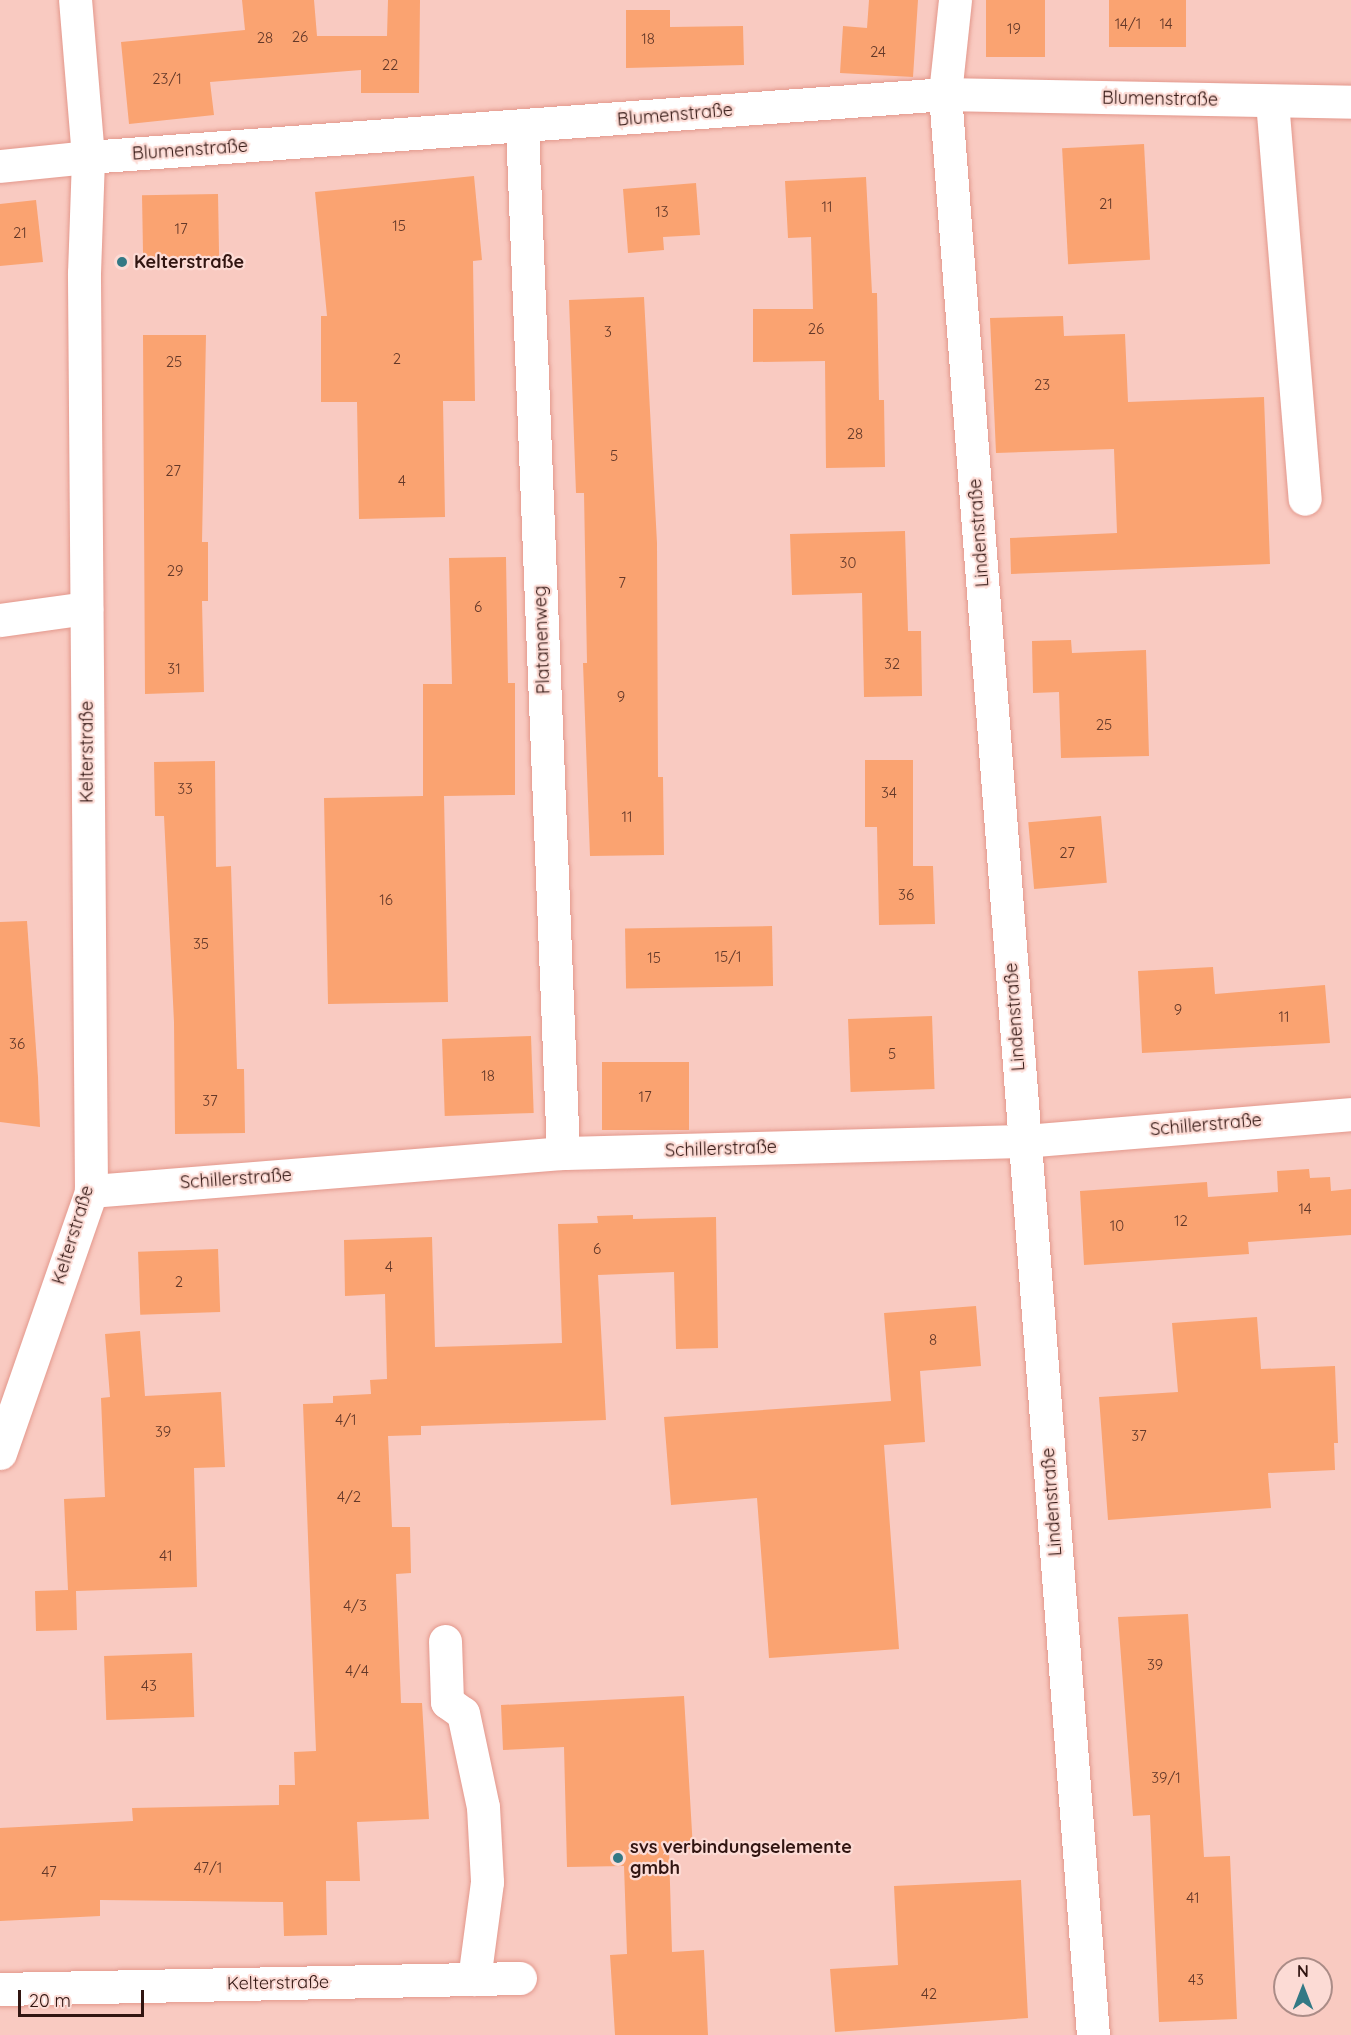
<!DOCTYPE html>
<meta charset="utf-8">
<style>
body{margin:0}
#map{position:relative;width:1351px;height:2035px;overflow:hidden;background:#f9cac1;font-family:Quicksand,sans-serif}
div>[style]{position:absolute}
[style*='--x']{left:calc(var(--x)*1px);top:calc(var(--y)*1px);width:calc(var(--w)*1px);rotate:calc(var(--a)*1deg)}
.building>*{inset:0;background:#faa371;transform-origin:0 0}
.roads{filter:drop-shadow(0 0 2px #e3988c) drop-shadow(0 0 2px #e3988c)}
.minor>*{height:33px;margin:-16.5px;padding:0 16.5px;transform-origin:16.5px;border-radius:16.5px;background:#fff}
.dots>*{width:16px;height:16px;translate:-50% -50%;box-sizing:border-box;border:3px solid #fcdbd5;border-radius:50%}
span{translate:-50% -50%;white-space:nowrap;text-align:center;line-height:1.15;-webkit-text-stroke:4.5px #fcdbd5;paint-order:stroke}
.number-label{font-size:15px;color:#633829}
.number-label span{-webkit-text-stroke-width:0}
.street-label{font-size:18px;color:#311511}
.poi-label{font-size:18px;color:#311511;font-weight:700}
.left{translate:0 -50%;text-align:left}
.north{position:absolute;left:1273px;top:1957px;width:60px;height:60px;box-sizing:border-box;background:#fcdbd5;border:2px solid #ab8c87;border-radius:50%;rotate:0deg;font-size:16px;font-weight:700;line-height:24px;text-align:center;color:#311511}
.north::after{content:'';display:block;margin:auto;width:21px;height:27px;background:#337985;clip-path:polygon(50% 0,100% 100%,50% 72%,0 100%)}
.scale{position:absolute;left:18px;top:1990px;width:126px;height:27px;box-sizing:border-box;border:3px solid #311511;border-top:0;padding-left:8px;font-size:18px;line-height:21px;white-space:nowrap;color:#311511;-webkit-text-stroke:4px #fcdbd5;paint-order:stroke}
</style>
<div id="map">
<div class="building">
<div style="clip-path:polygon(242px 0,314px 0,317px 36px,387px 36px,388px 0,420px 0,419px 93px,361px 93px,361px 70px,210px 82px,214px 115px,129px 124px,121px 42px,245px 30px)"></div>
<div style="clip-path:polygon(869px 0,918px 0,913px 77px,840px 73px,843px 26px,867px 28px)"></div>
<div style="left:986px;top:0;width:59px;height:57px"></div>
<div style="left:1109px;top:0;width:77px;height:47px"></div>
<div style="clip-path:polygon(626px 10px,670px 10px,670px 27px,743px 26px,744px 65px,626px 68px)"></div>
<div style="left:1144px;top:144px;width:116px;height:82px;rotate:87deg"></div>
<div style="clip-path:polygon(474px 176px,482px 260px,473px 261px,475px 401px,443px 401px,445px 517px,359px 519px,357px 402px,321px 402px,321px 316px,327px 316px,315px 192px)"></div>
<div style="clip-path:polygon(866px 177px,872px 293px,877px 293px,879px 400px,884px 400px,885px 467px,826px 468px,825px 361px,753px 362px,753px 309px,813px 309px,811px 237px,788px 238px,785px 181px)"></div>
<div style="clip-path:polygon(696px 183px,700px 235px,663px 237px,664px 250px,628px 253px,623px 189px)"></div>
<div style="left:218px;top:194px;width:68px;height:76px;rotate:89deg"></div>
<div style="clip-path:polygon(36px 200px,43px 262px,0 266px,0 204px)"></div>
<div style="clip-path:polygon(644px 297px,657px 543px,658px 777px,663px 777px,664px 855px,590px 856px,583px 663px,587px 663px,584px 493px,576px 493px,569px 300px)"></div>
<div style="clip-path:polygon(1063px 316px,1064px 336px,1125px 334px,1128px 402px,1264px 397px,1270px 564px,1011px 574px,1010px 538px,1117px 533px,1114px 449px,996px 453px,990px 318px)"></div>
<div style="clip-path:polygon(143px 335px,206px 335px,202px 542px,208px 542px,208px 601px,202px 601px,204px 692px,145px 694px)"></div>
<div style="clip-path:polygon(905px 531px,908px 631px,921px 631px,922px 696px,864px 697px,862px 593px,792px 595px,790px 534px)"></div>
<div style="clip-path:polygon(506px 557px,508px 683px,515px 683px,515px 795px,444px 796px,448px 1002px,328px 1004px,324px 798px,423px 796px,423px 684px,452px 684px,449px 558px)"></div>
<div style="clip-path:polygon(1071px 640px,1072px 653px,1146px 650px,1149px 756px,1061px 758px,1059px 692px,1033px 693px,1032px 641px)"></div>
<div style="clip-path:polygon(865px 760px,913px 760px,913px 866px,933px 866px,935px 924px,879px 925px,877px 827px,865px 827px)"></div>
<div style="clip-path:polygon(215px 761px,216px 867px,231px 866px,237px 1069px,244px 1069px,245px 1133px,175px 1134px,174px 1022px,164px 816px,155px 816px,154px 762px)"></div>
<div style="left:1101px;top:816px;width:67px;height:73px;rotate:85deg"></div>
<div style="clip-path:polygon(27px 921px,38px 1077px,40px 1127px,0 1122px,0 922px)"></div>
<div style="left:772px;top:926px;width:60px;height:147px;rotate:89deg"></div>
<div style="clip-path:polygon(1213px 967px,1215px 994px,1325px 985px,1330px 1043px,1142px 1053px,1138px 971px)"></div>
<div style="left:932px;top:1016px;width:73px;height:84px;rotate:88deg"></div>
<div style="left:531px;top:1036px;width:77px;height:89px;rotate:88deg"></div>
<div style="left:689px;top:1062px;width:68px;height:87px;rotate:90deg"></div>
<div style="clip-path:polygon(1309px 1169px,1310px 1178px,1330px 1177px,1331px 1191px,1351px 1189px,1351px 1235px,1248px 1242px,1249px 1254px,1084px 1265px,1080px 1191px,1207px 1182px,1208px 1197px,1278px 1192px,1277px 1171px)"></div>
<div style="clip-path:polygon(633px 1215px,633px 1219px,716px 1217px,718px 1348px,676px 1349px,674px 1272px,598px 1275px,606px 1420px,421px 1426px,421px 1435px,388px 1436px,392px 1527px,410px 1527px,411px 1573px,396px 1574px,401px 1703px,422px 1703px,429px 1819px,357px 1822px,360px 1881px,326px 1881px,327px 1935px,284px 1936px,283px 1902px,100px 1900px,100px 1916px,0 1921px,0 1828px,133px 1821px,132px 1808px,279px 1805px,279px 1785px,295px 1785px,294px 1752px,316px 1751px,303px 1404px,333px 1403px,333px 1396px,371px 1394px,370px 1380px,387px 1379px,385px 1294px,345px 1296px,344px 1240px,432px 1237px,435px 1347px,562px 1343px,558px 1224px,598px 1223px,597px 1216px)"></div>
<div style="left:218px;top:1249px;width:63px;height:80px;rotate:88deg"></div>
<div style="clip-path:polygon(976px 1306px,981px 1366px,920px 1371px,925px 1442px,884px 1445px,899px 1649px,769px 1658px,757px 1498px,671px 1505px,664px 1417px,891px 1401px,884px 1313px)"></div>
<div style="clip-path:polygon(1257px 1317px,1261px 1369px,1335px 1366px,1338px 1443px,1334px 1443px,1335px 1470px,1268px 1473px,1271px 1508px,1108px 1520px,1099px 1397px,1178px 1392px,1172px 1323px)"></div>
<div style="clip-path:polygon(140px 1331px,145px 1396px,221px 1392px,225px 1467px,194px 1468px,197px 1587px,76px 1591px,77px 1630px,36px 1631px,35px 1591px,68px 1590px,64px 1499px,105px 1497px,101px 1398px,110px 1397px,105px 1334px)"></div>
<div style="clip-path:polygon(1188px 1614px,1204px 1857px,1230px 1856px,1237px 2019px,1159px 2022px,1150px 1815px,1133px 1816px,1118px 1617px)"></div>
<div style="left:192px;top:1653px;width:64px;height:88px;rotate:88deg"></div>
<div style="clip-path:polygon(684px 1696px,693px 1849px,669px 1850px,672px 1952px,704px 1950px,708px 2035px,615px 2035px,610px 1955px,627px 1954px,624px 1866px,567px 1867px,564px 1747px,503px 1750px,501px 1705px)"></div>
<div style="clip-path:polygon(1021px 1880px,1028px 2018px,835px 2032px,830px 1969px,898px 1965px,894px 1886px)"></div>
</div>
<div class="roads">
<div class="minor">
<div style="--x:955;--y:0;--w:95;--a:96.1"></div>
<div style="--x:945;--y:94;--w:1947;--a:85.64"></div>
<div style="--x:1272;--y:101;--w:399;--a:85.3"></div>
<div style="--x:522;--y:127;--w:1027;--a:87.71"></div>
<div style="--x:0;--y:166;--w:88;--a:-5.8"></div>
<div style="--x:88;--y:157;--w:859;--a:-4.2"></div>
<div style="--x:945;--y:94;--w:406;--a:1.1"></div>
<div style="--x:0;--y:620;--w:87;--a:-7.9"></div>
<div style="--x:91;--y:1191;--w:474;--a:-4.6"></div>
<div style="--x:563;--y:1153;--w:461;--a:-1.5"></div>
<div style="--x:1024;--y:1141;--w:328;--a:-4.7"></div>
<div style="--x:0;--y:1453;--w:277;--a:-70.8"></div>
<div style="--x:91;--y:1191;--w:918;--a:-90.44"></div>
<div style="--x:84;--y:273;--w:116;--a:-88"></div>
<div style="--x:88;--y:157;--w:158;--a:-94.7"></div>
<div style="--x:445;--y:1641;--w:61;--a:88.1"></div>
<div style="--x:447;--y:1702;--w:19;--a:35"></div>
<div style="--x:463;--y:1713;--w:96;--a:78"></div>
<div style="--x:483;--y:1807;--w:75;--a:86.9"></div>
<div style="--x:487;--y:1882;--w:98;--a:97.6"></div>
<div style="--x:0;--y:1989;--w:520;--a:-1.21"></div>
</div>
</div>
<div class="dots">
<div style="left:122px;top:262px;background:#337985"></div>
<div style="left:618px;top:1858px;background:#337985"></div>
</div>
<div class="number-label">
<span style="left:1128px;top:24px">14/1</span>
<span style="left:1166px;top:24px">14</span>
<span style="left:1014px;top:29px">19</span>
<span style="left:300px;top:37px">26</span>
<span style="left:265px;top:38px">28</span>
<span style="left:648px;top:39px">18</span>
<span style="left:878px;top:52px">24</span>
<span style="left:390px;top:65px">22</span>
<span style="left:167px;top:79px">23/1</span>
<span style="left:1106px;top:204px">21</span>
<span style="left:827px;top:207px">11</span>
<span style="left:662px;top:212px">13</span>
<span style="left:399px;top:226px">15</span>
<span style="left:181px;top:229px">17</span>
<span style="left:20px;top:233px">21</span>
<span style="left:816px;top:329px">26</span>
<span style="left:608px;top:332px">3</span>
<span style="left:397px;top:359px">2</span>
<span style="left:174px;top:362px">25</span>
<span style="left:1042px;top:385px">23</span>
<span style="left:855px;top:434px">28</span>
<span style="left:614px;top:456px">5</span>
<span style="left:173px;top:471px">27</span>
<span style="left:402px;top:481px">4</span>
<span style="left:848px;top:563px">30</span>
<span style="left:175px;top:571px">29</span>
<span style="left:622px;top:583px">7</span>
<span style="left:478px;top:607px">6</span>
<span style="left:892px;top:664px">32</span>
<span style="left:174px;top:669px">31</span>
<span style="left:621px;top:697px">9</span>
<span style="left:1104px;top:725px">25</span>
<span style="left:185px;top:789px">33</span>
<span style="left:889px;top:793px">34</span>
<span style="left:627px;top:817px">11</span>
<span style="left:1067px;top:853px">27</span>
<span style="left:906px;top:895px">36</span>
<span style="left:386px;top:900px">16</span>
<span style="left:201px;top:944px">35</span>
<span style="left:728px;top:957px">15/1</span>
<span style="left:654px;top:958px">15</span>
<span style="left:1178px;top:1010px">9</span>
<span style="left:1284px;top:1017px">11</span>
<span style="left:17px;top:1044px">36</span>
<span style="left:892px;top:1054px">5</span>
<span style="left:488px;top:1076px">18</span>
<span style="left:645px;top:1097px">17</span>
<span style="left:210px;top:1101px">37</span>
<span style="left:1305px;top:1209px">14</span>
<span style="left:1181px;top:1221px">12</span>
<span style="left:1117px;top:1226px">10</span>
<span style="left:597px;top:1249px">6</span>
<span style="left:389px;top:1267px">4</span>
<span style="left:179px;top:1282px">2</span>
<span style="left:933px;top:1340px">8</span>
<span style="left:346px;top:1420px">4/1</span>
<span style="left:163px;top:1432px">39</span>
<span style="left:1139px;top:1436px">37</span>
<span style="left:349px;top:1497px">4/2</span>
<span style="left:166px;top:1556px">41</span>
<span style="left:355px;top:1606px">4/3</span>
<span style="left:1155px;top:1665px">39</span>
<span style="left:357px;top:1671px">4/4</span>
<span style="left:149px;top:1686px">43</span>
<span style="left:1166px;top:1778px">39/1</span>
<span style="left:208px;top:1868px">47/1</span>
<span style="left:49px;top:1872px">47</span>
<span style="left:1193px;top:1898px">41</span>
<span style="left:1196px;top:1980px">43</span>
<span style="left:929px;top:1994px">42</span>
</div>
<div class="street-label">
<span style="left:1160px;top:99px;rotate:1deg">Blumenstraße</span>
<span style="left:675px;top:115px;rotate:-5deg">Blumenstraße</span>
<span style="left:190px;top:150px;rotate:-4deg">Blumenstraße</span>
<span style="left:979px;top:533px;rotate:-94deg">Lindenstraße</span>
<span style="left:542px;top:640px;rotate:-92deg">Platanenweg</span>
<span style="left:87px;top:752px;rotate:-90deg">Kelterstraße</span>
<span style="left:1015px;top:1017px;rotate:-94deg">Lindenstraße</span>
<span style="left:1206px;top:1125px;rotate:-5deg">Schillerstraße</span>
<span style="left:721px;top:1149px;rotate:-2deg">Schillerstraße</span>
<span style="left:236px;top:1179px;rotate:-4deg">Schillerstraße</span>
<span style="left:73px;top:1235px;rotate:-73deg">Kelterstraße</span>
<span style="left:1052px;top:1502px;rotate:-94deg">Lindenstraße</span>
<span style="left:278px;top:1983px;rotate:-1deg">Kelterstraße</span>
</div>
<div class="poi-label">
<span class="left" style="left:134px;top:262px">Kelterstraße</span>
<span class="left" style="left:630px;top:1858px">svs verbindungselemente<br>gmbh</span>
</div>
<div class="north">N</div>
<div class="scale">20 m</div>
</div>
